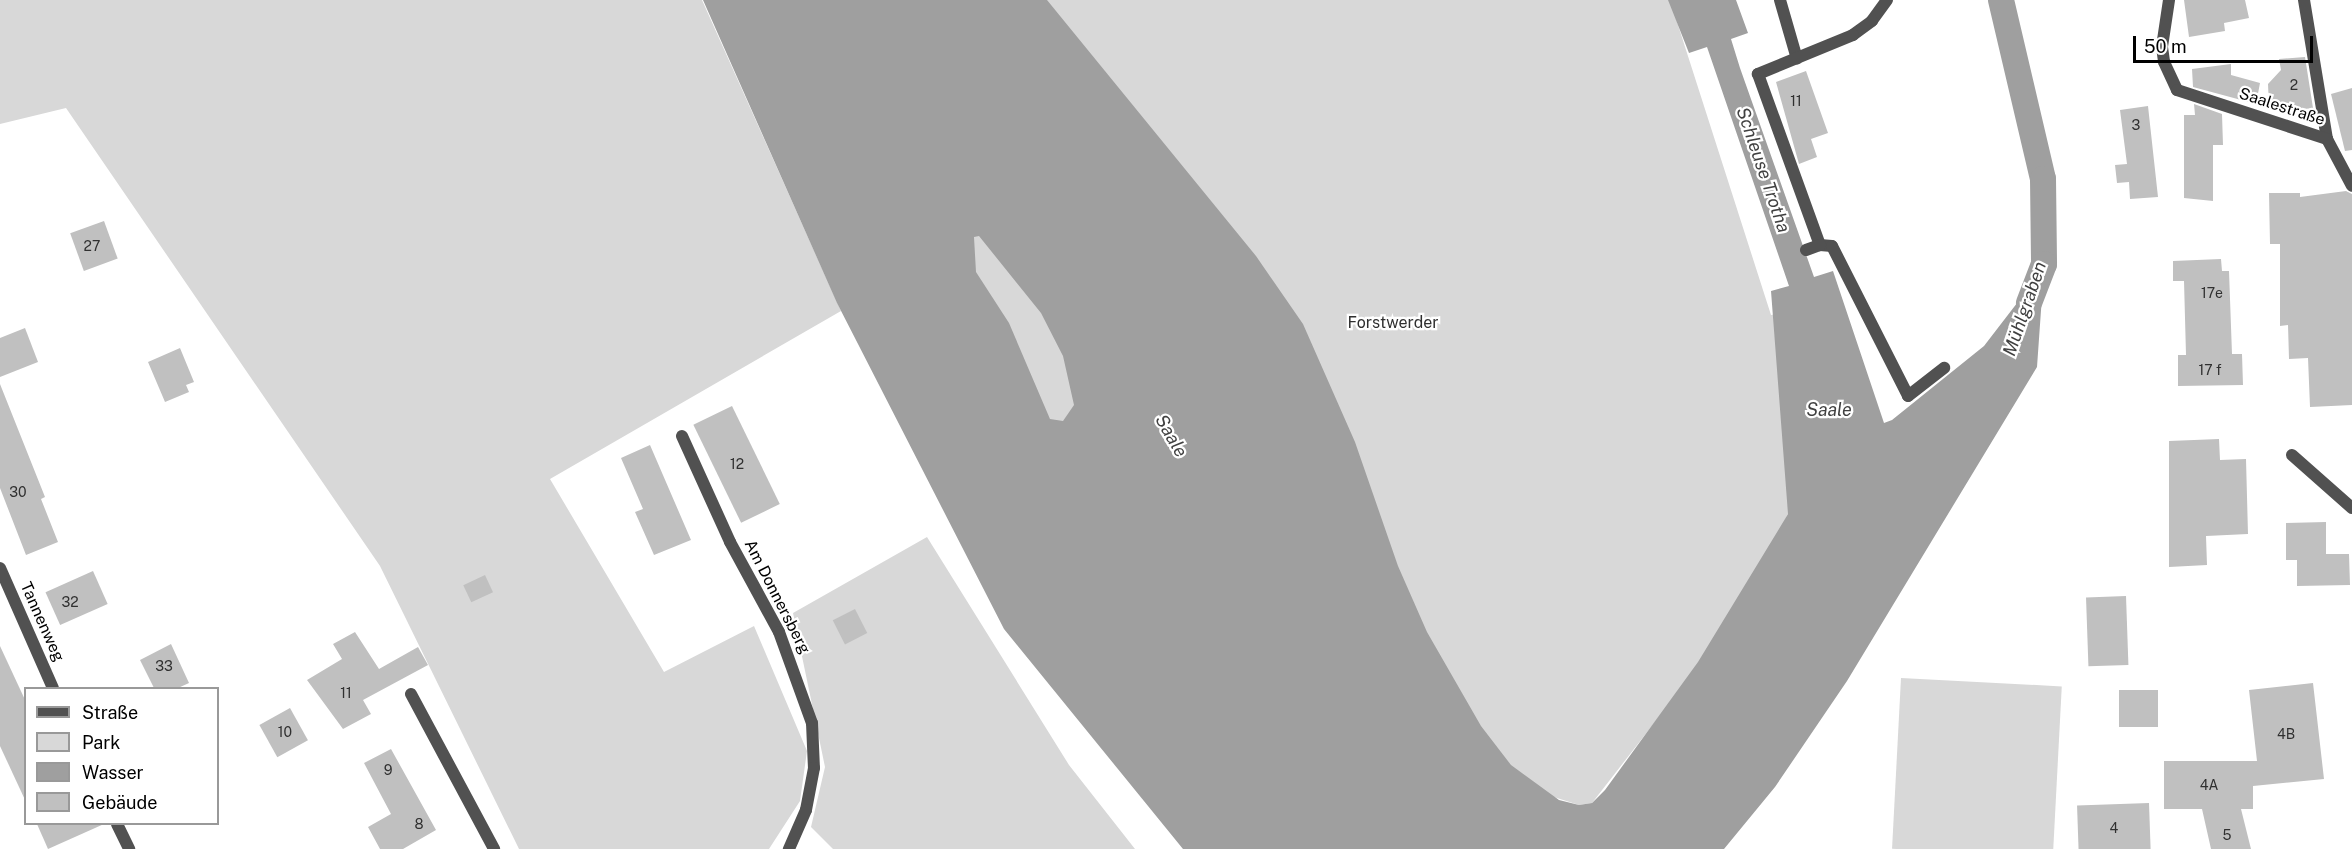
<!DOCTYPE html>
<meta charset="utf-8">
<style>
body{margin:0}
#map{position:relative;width:2352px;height:849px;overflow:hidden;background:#fff;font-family:"Public Sans",sans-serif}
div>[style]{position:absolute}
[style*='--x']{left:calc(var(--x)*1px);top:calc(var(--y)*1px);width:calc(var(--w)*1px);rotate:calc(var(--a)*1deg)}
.green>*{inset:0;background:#d8d8d8;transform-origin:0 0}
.water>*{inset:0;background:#9f9f9f}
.canal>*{height:26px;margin:-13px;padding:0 13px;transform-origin:13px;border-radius:13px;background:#9f9f9f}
.building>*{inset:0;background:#c0c0c0;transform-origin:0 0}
.lane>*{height:12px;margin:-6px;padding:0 6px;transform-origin:6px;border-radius:6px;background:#515151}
.street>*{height:12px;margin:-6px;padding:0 6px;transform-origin:6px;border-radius:6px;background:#515151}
span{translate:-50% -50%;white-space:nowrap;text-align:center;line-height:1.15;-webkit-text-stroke:4.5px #fff;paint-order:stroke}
.number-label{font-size:14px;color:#303030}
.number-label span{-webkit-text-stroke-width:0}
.street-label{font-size:16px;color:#000}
.park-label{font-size:16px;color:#2f2f2f}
.water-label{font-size:18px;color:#404040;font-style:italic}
.legend{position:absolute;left:24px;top:687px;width:195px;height:138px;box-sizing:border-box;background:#fff;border:2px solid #999;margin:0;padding:8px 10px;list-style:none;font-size:18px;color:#000}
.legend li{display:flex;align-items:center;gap:12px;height:30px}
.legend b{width:30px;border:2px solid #999}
.scale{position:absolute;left:2133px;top:36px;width:180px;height:27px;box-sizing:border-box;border:3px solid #000;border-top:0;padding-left:8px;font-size:18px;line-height:21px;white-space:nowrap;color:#000;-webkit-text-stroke:4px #fff;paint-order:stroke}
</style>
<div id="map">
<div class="green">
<div style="clip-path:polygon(0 0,702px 0,841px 311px,550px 479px,664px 672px,754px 626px,807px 751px,800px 801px,769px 849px,519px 849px,380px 566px,66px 108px,0 124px)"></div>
<div style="clip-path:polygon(889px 0,1670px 0,1771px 315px,1791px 312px,1788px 514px,1742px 610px,1592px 803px,1579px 805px,1538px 792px,1007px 400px)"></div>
<div style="clip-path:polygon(927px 537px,1069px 765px,1135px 849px,833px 849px,811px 827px,825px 767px,793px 613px)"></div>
<div style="left:1901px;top:678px;width:161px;height:171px;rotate:3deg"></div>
</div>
<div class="water">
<div style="clip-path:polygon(evenodd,703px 0,1047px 0,1256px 256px,1303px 324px,1355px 442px,1398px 566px,1427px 632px,1481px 726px,1511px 765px,1559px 800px,1579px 805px,1592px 803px,1605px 790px,1698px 662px,1788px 514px,1771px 291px,1789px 286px,1707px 47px,1689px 53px,1668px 0,1736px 0,1748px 33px,1731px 39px,1740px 68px,1814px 277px,1833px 271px,1884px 423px,1892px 420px,1984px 346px,2044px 268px,2037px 367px,1847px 681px,1775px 787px,1724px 849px,1183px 849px,1004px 629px,837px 303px,703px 0,979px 236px,1041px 313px,1063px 356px,1074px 405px,1063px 421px,1050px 419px,1009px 323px,976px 272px,974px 237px,979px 236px)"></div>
</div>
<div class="canal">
<div style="--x:2001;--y:0;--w:184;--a:76.8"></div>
<div style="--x:2043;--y:179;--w:85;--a:89.3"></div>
<div style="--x:2044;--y:264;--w:42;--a:111"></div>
</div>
<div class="building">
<div style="clip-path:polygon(2184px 0,2245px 0,2249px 18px,2224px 23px,2225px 31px,2189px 37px)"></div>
<div style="clip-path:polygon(2305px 57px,2313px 108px,2287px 111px,2269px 107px,2268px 84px,2281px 70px,2279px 59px)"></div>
<div style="clip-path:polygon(2231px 64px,2231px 75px,2260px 83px,2256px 104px,2193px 87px,2192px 69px)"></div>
<div style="clip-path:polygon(1806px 71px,1828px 133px,1811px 139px,1817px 157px,1799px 164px,1776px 82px)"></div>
<div style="clip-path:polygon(2352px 88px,2352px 150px,2345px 151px,2331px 94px)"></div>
<div style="clip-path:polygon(2194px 104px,2222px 114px,2223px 145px,2213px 145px,2213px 201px,2184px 198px,2184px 115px,2195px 115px)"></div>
<div style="clip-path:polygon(2148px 106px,2158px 197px,2130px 199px,2129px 182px,2117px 183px,2115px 165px,2127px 164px,2120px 110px)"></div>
<div style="clip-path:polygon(2346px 191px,2352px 194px,2352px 405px,2310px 407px,2308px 358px,2289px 359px,2288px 325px,2280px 326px,2280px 244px,2270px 244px,2269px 193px,2300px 193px,2300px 197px)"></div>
<div style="left:104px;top:221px;width:40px;height:36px;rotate:70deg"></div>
<div style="clip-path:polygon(2221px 259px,2222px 271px,2229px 271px,2232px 354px,2242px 354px,2243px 385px,2178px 386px,2178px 355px,2186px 355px,2184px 281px,2173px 281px,2173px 261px)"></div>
<div style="clip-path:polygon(25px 328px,38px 362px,0 377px,0 338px)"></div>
<div style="clip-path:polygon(180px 348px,194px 382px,186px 385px,189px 392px,165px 402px,148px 362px)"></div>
<div style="clip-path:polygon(0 384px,45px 497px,41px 499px,58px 542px,26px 555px,0 488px)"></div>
<div style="left:732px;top:406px;width:109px;height:43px;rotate:64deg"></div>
<div style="clip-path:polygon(2219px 439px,2220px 460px,2246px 459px,2248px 534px,2206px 536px,2207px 565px,2169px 567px,2169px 441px)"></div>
<div style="clip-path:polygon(650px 445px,691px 540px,654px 555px,635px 512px,643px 509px,621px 458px)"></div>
<div style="clip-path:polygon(2326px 522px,2326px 554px,2349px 554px,2350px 585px,2297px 586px,2297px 560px,2286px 560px,2286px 523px)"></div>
<div style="left:93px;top:571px;width:36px;height:52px;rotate:66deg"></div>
<div style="left:485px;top:575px;width:19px;height:24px;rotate:65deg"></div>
<div style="left:2126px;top:596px;width:69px;height:40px;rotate:88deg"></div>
<div style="left:855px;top:609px;width:27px;height:25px;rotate:63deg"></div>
<div style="clip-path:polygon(355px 632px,379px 669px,418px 647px,428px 665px,363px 700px,371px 714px,343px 729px,307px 680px,342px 659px,333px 644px)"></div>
<div style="clip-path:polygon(171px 644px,189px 683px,178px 688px,154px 688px,140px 660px)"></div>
<div style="clip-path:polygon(0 646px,26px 702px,26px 802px,0 746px)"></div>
<div style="clip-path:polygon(2313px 683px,2324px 779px,2253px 786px,2253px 809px,2241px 809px,2251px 849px,2211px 849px,2202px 809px,2164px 809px,2164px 761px,2257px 761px,2249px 690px)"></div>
<div style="left:2119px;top:690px;width:39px;height:37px"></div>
<div style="left:290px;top:708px;width:37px;height:35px;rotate:61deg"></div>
<div style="clip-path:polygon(391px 749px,436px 830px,403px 849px,380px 849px,368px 827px,391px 814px,364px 763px)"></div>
<div style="left:2149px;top:803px;width:46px;height:72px;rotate:88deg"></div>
<div style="clip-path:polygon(37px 824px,104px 824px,48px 849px)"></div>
</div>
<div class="lane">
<div style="--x:1780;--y:0;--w:61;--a:73.9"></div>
<div style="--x:1887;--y:0;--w:26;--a:126"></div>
<div style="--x:1872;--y:21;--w:24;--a:144"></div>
<div style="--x:1853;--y:35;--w:103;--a:157.7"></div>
<div style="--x:1758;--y:74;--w:182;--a:70.1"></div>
<div style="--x:1820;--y:245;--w:12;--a:5"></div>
<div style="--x:1832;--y:246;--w:168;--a:63.1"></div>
<div style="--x:1908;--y:396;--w:46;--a:-37.9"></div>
<div style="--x:2169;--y:0;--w:48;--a:98.5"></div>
<div style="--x:2162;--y:47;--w:15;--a:82"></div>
<div style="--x:2164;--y:62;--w:31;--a:65"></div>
<div style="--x:1806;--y:250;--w:15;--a:-20"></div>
<div style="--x:682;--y:436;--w:116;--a:65.6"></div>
<div style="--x:730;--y:542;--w:102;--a:61.4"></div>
</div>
<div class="street">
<div style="--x:2304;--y:0;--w:141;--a:80.6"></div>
<div style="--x:2327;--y:139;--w:53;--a:62"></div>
<div style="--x:2177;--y:90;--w:158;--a:18.1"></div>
<div style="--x:2292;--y:455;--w:80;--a:41.5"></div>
<div style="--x:0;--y:568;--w:131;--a:66.2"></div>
<div style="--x:779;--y:632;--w:97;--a:70.1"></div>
<div style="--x:812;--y:723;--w:45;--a:87.5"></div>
<div style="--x:814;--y:768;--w:43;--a:100.8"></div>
<div style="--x:806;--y:810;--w:43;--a:113.6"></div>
<div style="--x:411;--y:694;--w:176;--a:61.8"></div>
<div style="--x:117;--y:824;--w:28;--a:64"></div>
</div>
<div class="number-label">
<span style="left:2294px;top:85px">2</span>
<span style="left:1796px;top:101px">11</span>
<span style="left:2136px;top:125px">3</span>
<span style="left:92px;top:246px">27</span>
<span style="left:2212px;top:293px">17e</span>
<span style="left:2210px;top:370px">17 f</span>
<span style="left:737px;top:464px">12</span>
<span style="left:18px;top:492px">30</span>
<span style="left:70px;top:602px">32</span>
<span style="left:164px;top:666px">33</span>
<span style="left:346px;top:693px">11</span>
<span style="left:285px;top:732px">10</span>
<span style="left:2286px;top:734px">4B</span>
<span style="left:388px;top:770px">9</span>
<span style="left:2209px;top:785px">4A</span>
<span style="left:419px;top:824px">8</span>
<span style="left:2114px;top:828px">4</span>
<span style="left:2227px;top:835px">5</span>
</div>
<div class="street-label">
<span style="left:2282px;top:107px;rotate:18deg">Saalestraße</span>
<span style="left:777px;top:597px;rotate:63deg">Am Donnersberg</span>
<span style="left:42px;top:622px;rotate:66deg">Tannenweg</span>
</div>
<div class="park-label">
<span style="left:1393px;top:323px">Forstwerder</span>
</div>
<div class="water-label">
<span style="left:1763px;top:170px;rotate:71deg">Schleuse Trotha</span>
<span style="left:2025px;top:309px;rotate:-71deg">Mühlgraben</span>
<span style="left:1829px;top:410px">Saale</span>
<span style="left:1171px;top:436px;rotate:60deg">Saale</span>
</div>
<ul class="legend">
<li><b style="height:8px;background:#515151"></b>Straße</li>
<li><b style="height:16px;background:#d8d8d8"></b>Park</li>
<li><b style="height:16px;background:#9f9f9f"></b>Wasser</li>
<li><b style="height:16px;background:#c0c0c0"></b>Gebäude</li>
</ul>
<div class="scale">50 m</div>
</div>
